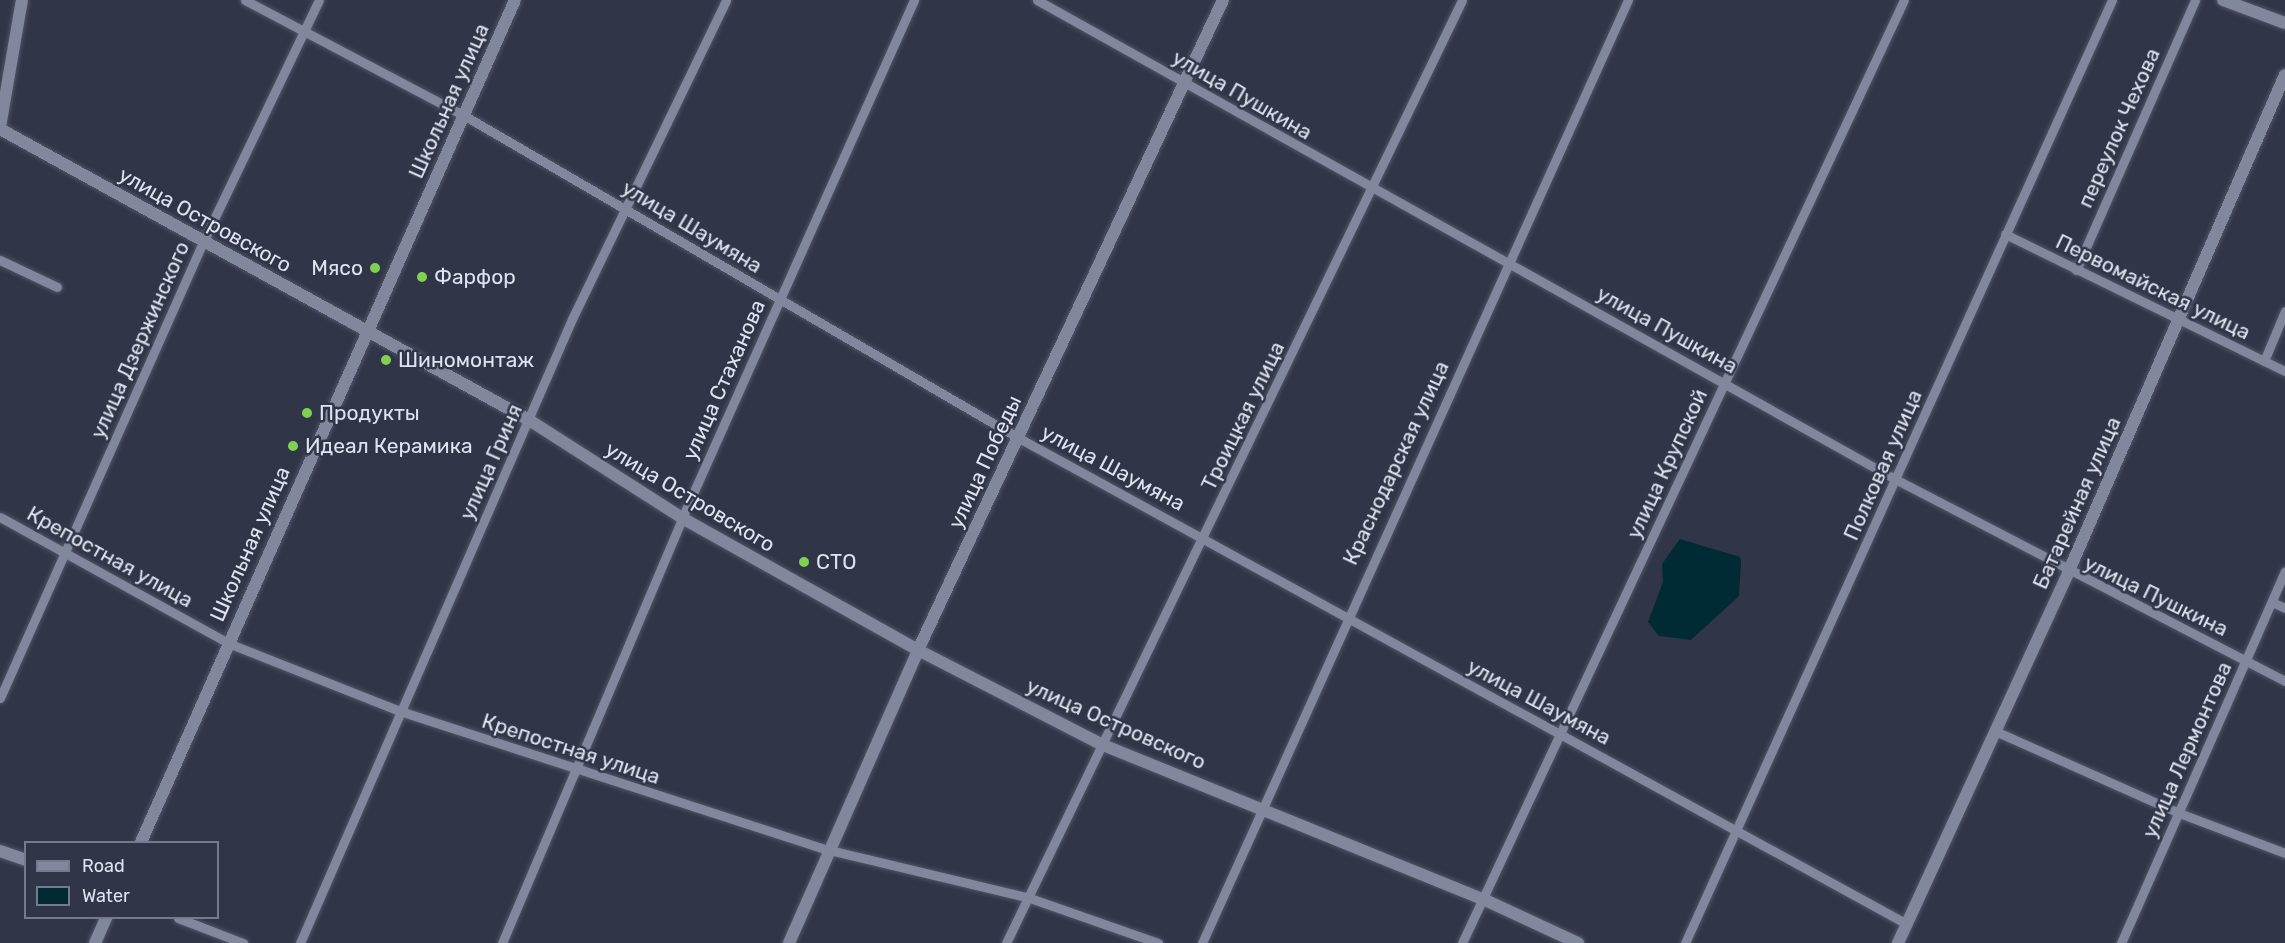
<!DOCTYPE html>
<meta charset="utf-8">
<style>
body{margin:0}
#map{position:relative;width:2285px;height:943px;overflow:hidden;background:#303648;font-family:Rubik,sans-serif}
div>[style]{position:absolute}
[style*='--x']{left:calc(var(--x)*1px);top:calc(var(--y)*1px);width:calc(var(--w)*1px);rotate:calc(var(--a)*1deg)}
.water>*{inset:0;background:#002a34}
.roads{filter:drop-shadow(0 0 2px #505464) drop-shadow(0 0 2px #505464)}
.minor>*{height:9px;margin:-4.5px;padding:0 4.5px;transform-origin:4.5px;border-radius:4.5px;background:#81889e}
.tertiary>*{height:12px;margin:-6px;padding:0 6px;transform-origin:6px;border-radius:6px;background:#81889e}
.dots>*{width:16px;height:16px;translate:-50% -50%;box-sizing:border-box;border:3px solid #303648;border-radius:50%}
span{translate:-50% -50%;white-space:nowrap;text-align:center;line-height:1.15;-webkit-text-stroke:5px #303648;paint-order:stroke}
.street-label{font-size:21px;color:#dfe3ef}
.poi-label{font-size:21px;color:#dfe3ef}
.right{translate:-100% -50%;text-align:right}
.left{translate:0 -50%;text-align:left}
.legend{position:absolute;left:24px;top:841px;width:195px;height:78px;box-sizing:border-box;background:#303648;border:2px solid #767b8b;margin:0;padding:8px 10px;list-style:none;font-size:18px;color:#dfe3ef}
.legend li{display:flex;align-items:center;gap:12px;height:30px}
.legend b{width:30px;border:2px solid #767b8b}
</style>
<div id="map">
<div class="water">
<div style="clip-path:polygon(1680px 539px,1740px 557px,1741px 562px,1739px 596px,1691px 640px,1659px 636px,1648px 622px,1663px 582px,1662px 564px)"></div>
</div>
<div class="roads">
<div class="minor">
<div style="--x:245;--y:0;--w:249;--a:27.8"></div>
<div style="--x:465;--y:116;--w:639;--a:30.18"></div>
<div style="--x:1017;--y:437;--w:1015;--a:28.69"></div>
<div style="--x:1037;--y:0;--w:985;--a:29.17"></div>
<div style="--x:1897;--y:480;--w:437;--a:27.4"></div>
<div style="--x:2005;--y:234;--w:312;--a:26.1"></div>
<div style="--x:0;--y:260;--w:63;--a:25.3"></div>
<div style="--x:2076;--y:270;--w:295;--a:-66.2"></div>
<div style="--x:2264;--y:361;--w:54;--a:-67.2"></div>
<div style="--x:0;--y:517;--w:260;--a:28.9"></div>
<div style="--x:228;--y:643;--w:185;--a:21.6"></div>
<div style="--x:400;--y:711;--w:451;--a:18"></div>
<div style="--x:829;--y:850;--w:204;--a:13.4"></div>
<div style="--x:1027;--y:897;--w:139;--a:19.3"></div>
<div style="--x:2272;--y:602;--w:14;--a:25"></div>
<div style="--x:0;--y:698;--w:499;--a:-66"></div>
<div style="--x:203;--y:242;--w:268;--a:-64.4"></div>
<div style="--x:1995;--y:731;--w:201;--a:24"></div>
<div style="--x:2179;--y:813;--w:113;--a:20.7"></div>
<div style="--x:178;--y:918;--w:70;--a:21"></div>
<div style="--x:300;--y:943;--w:681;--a:-66.45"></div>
<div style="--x:572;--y:319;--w:354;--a:-64.2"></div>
<div style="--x:502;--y:943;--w:462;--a:-67"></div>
<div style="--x:682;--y:518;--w:568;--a:-65.87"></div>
<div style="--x:1006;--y:943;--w:1047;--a:-64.19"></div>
<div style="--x:1202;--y:943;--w:1035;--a:-65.69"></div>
<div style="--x:1462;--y:943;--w:1041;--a:-64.89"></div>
<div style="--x:1685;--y:943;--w:1035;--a:-65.64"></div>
<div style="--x:2121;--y:943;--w:406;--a:-66.2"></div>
</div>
<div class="tertiary">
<div style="--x:2223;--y:0;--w:66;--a:20.4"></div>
<div style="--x:0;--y:127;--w:129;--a:-80.2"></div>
<div style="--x:0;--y:129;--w:604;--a:28.81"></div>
<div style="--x:529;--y:420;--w:182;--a:32.6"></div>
<div style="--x:682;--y:518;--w:270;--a:29.2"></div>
<div style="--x:918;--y:650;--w:208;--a:27.2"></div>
<div style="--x:1103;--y:745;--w:410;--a:22.1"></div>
<div style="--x:1483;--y:899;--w:105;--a:24.9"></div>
<div style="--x:141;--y:842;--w:921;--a:-66.05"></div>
<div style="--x:0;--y:851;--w:28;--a:19"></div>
<div style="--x:95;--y:943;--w:27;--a:-66"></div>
<div style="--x:789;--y:943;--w:320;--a:-66.2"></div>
<div style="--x:918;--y:650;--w:718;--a:-64.86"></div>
<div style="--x:1898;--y:943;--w:407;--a:-65.3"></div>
<div style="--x:2068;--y:573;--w:543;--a:-66.46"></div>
</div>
</div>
<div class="dots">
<div style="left:375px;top:268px;background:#80d051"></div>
<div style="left:422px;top:277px;background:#80d051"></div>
<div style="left:386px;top:360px;background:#80d051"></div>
<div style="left:307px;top:413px;background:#80d051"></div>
<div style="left:293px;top:446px;background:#80d051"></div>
<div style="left:804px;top:562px;background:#80d051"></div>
</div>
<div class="street-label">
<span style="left:1242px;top:95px;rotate:30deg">улица Пушкина</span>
<span style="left:449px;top:101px;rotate:-66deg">Школьная улица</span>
<span style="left:2119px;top:128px;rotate:-66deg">переулок Чехова</span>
<span style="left:205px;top:220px;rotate:29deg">улица Островского</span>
<span style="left:692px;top:227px;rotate:31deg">улица Шаумяна</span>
<span style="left:2153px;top:287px;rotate:26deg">Первомайская улица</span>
<span style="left:1667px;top:330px;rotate:29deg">улица Пушкина</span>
<span style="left:140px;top:340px;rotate:-66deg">улица Дзержинского</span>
<span style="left:724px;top:380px;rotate:-66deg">улица Стаханова</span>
<span style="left:1243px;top:416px;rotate:-64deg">Троицкая улица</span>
<span style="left:491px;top:462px;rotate:-66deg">улица Гриня</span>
<span style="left:985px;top:462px;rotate:-65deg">улица Победы</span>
<span style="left:1396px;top:463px;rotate:-65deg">Краснодарская улица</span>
<span style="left:1667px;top:464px;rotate:-65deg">улица Крупской</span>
<span style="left:1883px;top:465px;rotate:-66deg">Полковая улица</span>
<span style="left:1113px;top:468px;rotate:28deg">улица Шаумяна</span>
<span style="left:690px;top:497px;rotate:31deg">улица Островского</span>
<span style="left:2077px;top:503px;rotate:-66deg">Батарейная улица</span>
<span style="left:250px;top:544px;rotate:-66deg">Школьная улица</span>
<span style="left:110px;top:557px;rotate:29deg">Крепостная улица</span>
<span style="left:2156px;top:596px;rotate:26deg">улица Пушкина</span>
<span style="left:1539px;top:702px;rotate:28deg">улица Шаумяна</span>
<span style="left:1116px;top:724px;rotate:24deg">улица Островского</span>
<span style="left:571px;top:749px;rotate:18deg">Крепостная улица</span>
<span style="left:2187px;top:750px;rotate:-66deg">улица Лермонтова</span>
</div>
<div class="poi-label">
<span class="right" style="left:363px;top:268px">Мясо</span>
<span class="left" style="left:434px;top:277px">Фарфор</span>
<span class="left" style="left:398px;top:360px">Шиномонтаж</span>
<span class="left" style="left:319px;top:413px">Продукты</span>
<span class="left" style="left:305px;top:446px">Идеал Керамика</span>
<span class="left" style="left:816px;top:562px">СТО</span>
</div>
<ul class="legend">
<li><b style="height:8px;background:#81889e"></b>Road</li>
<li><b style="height:16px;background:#002a34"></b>Water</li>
</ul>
</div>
